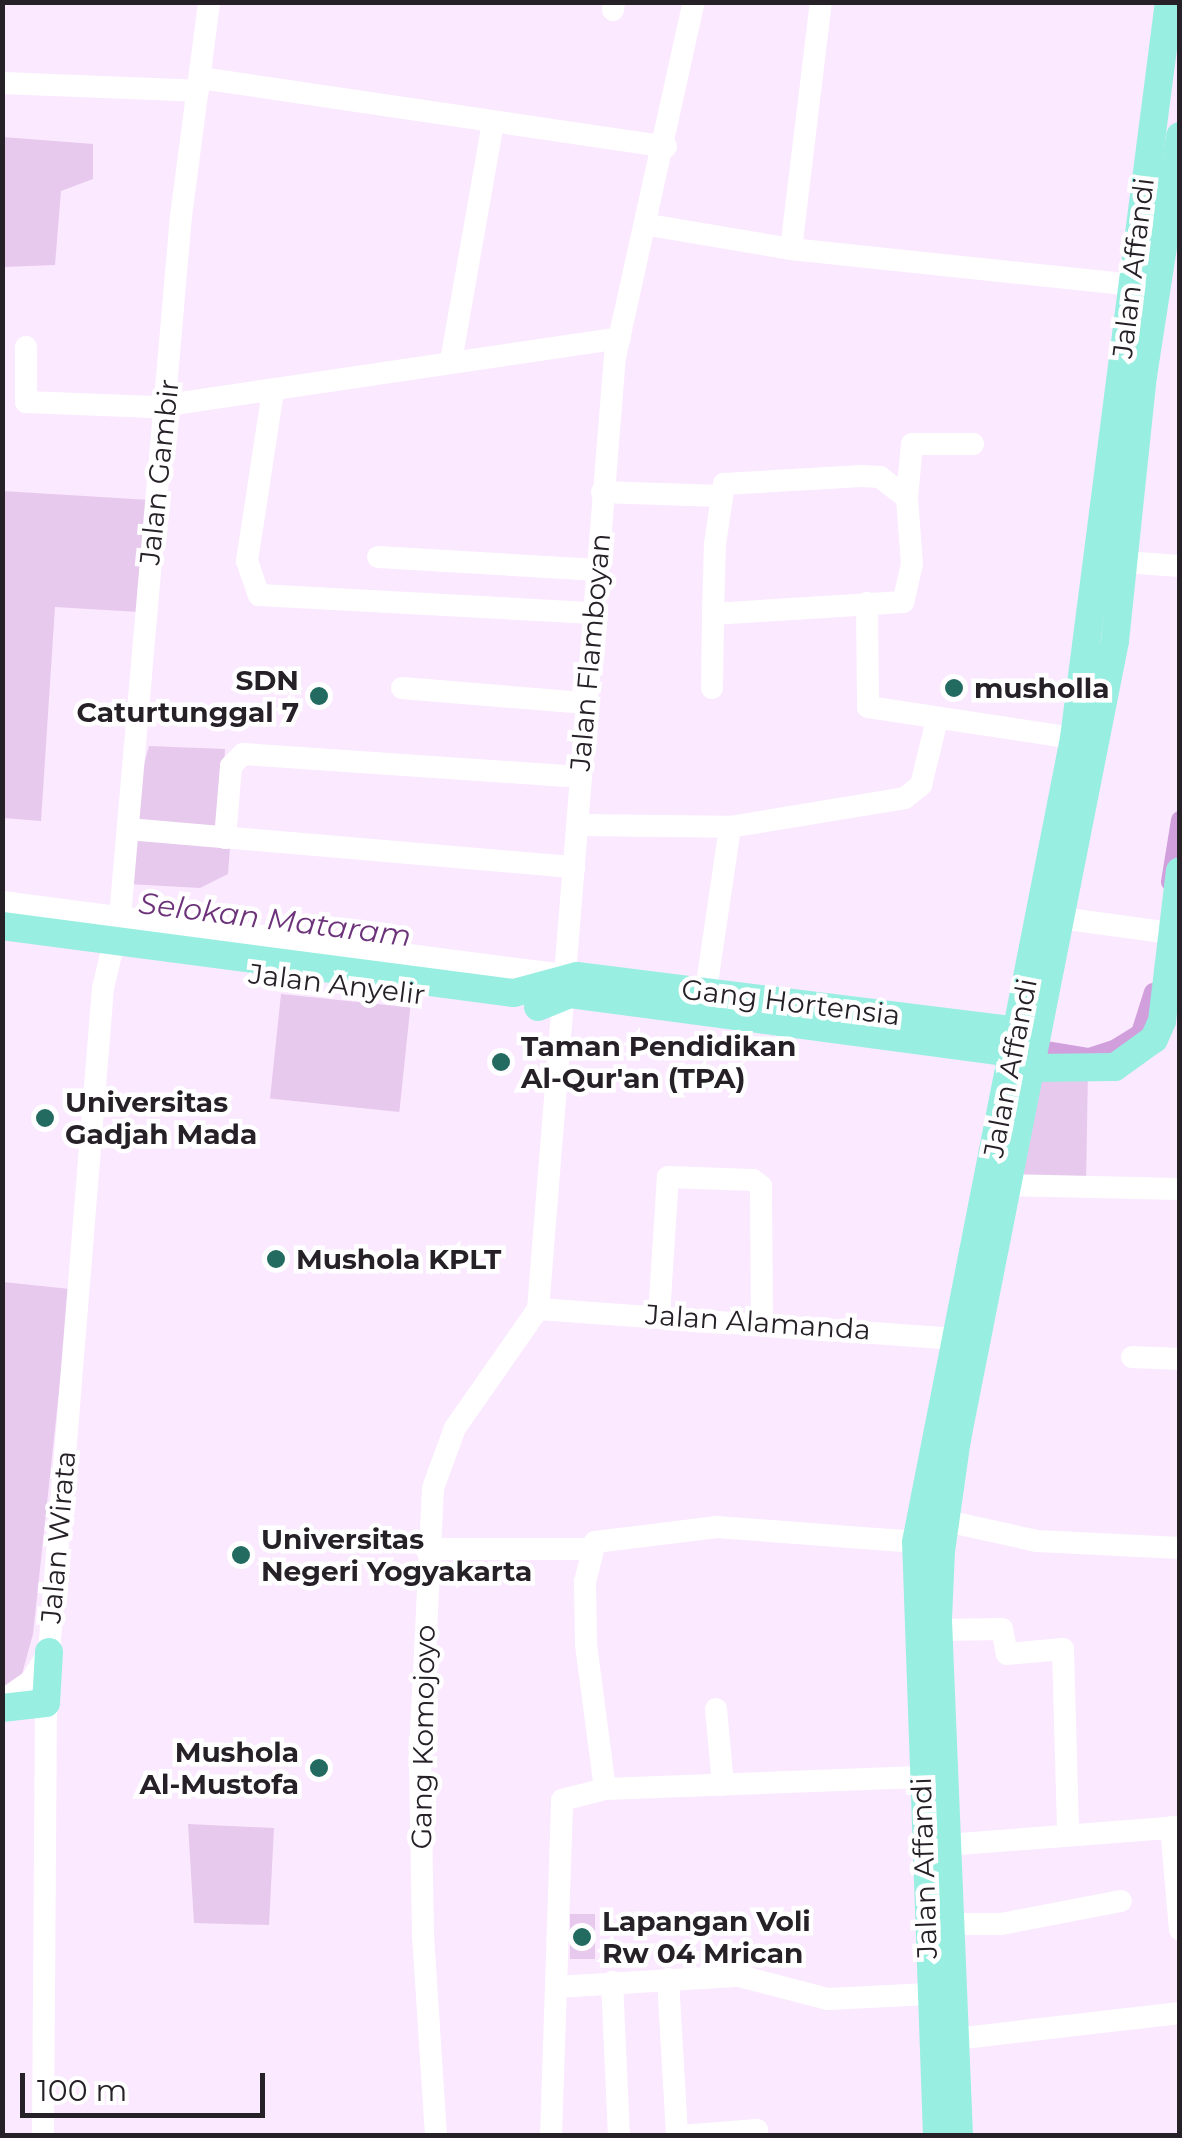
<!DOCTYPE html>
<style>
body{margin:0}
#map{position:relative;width:1182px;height:2138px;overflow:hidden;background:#fbe9ff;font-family:Montserrat,sans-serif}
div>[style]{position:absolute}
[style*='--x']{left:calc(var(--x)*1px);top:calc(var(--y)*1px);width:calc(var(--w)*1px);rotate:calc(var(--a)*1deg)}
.green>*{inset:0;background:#e7c9ee;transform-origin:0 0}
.canal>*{height:18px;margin:-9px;padding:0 9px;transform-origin:9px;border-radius:9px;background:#d1a0dc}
.minor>*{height:22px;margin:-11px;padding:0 11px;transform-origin:11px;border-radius:11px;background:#fff}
.major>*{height:28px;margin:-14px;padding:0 14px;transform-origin:14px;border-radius:14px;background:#99eee2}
.dots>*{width:28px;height:28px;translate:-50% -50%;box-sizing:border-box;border:5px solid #fff;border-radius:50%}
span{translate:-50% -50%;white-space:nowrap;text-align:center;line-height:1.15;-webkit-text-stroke:9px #fff;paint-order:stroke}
.street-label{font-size:28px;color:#262027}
.poi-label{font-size:28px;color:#262027;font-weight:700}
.right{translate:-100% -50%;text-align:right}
.left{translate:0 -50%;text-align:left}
.water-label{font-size:30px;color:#6d337a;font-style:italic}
.frame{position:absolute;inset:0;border:5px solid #262027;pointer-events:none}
.scale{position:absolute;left:20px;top:2073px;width:245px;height:45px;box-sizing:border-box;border:5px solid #262027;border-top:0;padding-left:12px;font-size:30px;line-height:35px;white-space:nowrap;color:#262027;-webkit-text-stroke:8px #fff;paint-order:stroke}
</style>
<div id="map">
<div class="green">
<div style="clip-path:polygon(3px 137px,93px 144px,93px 179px,61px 191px,55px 265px,3px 267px)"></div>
<div style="clip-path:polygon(2px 491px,150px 500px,139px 612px,55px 607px,41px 821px,3px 818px)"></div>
<div style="clip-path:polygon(149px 746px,225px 749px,221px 830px,128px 823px)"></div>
<div style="clip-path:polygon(134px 838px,230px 847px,228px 874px,200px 888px,128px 884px)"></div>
<div style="left:281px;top:994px;width:130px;height:105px;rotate:6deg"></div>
<div style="clip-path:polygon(1043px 1061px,1088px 1070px,1086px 1184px,1022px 1182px)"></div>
<div style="clip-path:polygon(3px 1282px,70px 1289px,33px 1634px,22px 1674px,3px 1692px)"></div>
<div style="clip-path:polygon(188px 1824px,274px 1828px,269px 1925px,194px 1923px)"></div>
<div style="left:595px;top:1914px;width:45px;height:25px;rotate:90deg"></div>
</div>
<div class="canal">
<div style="--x:1170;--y:882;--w:63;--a:-80.8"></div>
<div style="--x:1027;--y:1047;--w:63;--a:9.2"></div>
<div style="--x:1089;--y:1057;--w:28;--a:-18"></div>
<div style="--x:1116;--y:1048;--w:28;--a:-32"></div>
<div style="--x:1140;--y:1033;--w:43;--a:-72.4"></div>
</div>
<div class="minor">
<div style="--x:613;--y:10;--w:8;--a:-83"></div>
<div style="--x:201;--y:78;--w:470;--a:8.4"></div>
<div style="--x:2;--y:83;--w:196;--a:2.3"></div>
<div style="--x:649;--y:225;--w:144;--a:9.6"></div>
<div style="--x:791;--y:249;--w:342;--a:6"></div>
<div style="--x:791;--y:249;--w:249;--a:-83.1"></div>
<div style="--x:26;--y:347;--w:55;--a:90"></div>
<div style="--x:26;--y:402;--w:128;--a:2.2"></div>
<div style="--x:154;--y:407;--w:471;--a:-8.4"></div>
<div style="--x:451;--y:361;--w:241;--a:-80"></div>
<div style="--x:273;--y:391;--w:172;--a:98.7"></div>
<div style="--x:247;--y:561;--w:36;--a:71"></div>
<div style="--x:259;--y:595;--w:335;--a:3.1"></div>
<div style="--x:602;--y:492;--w:118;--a:1.9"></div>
<div style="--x:907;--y:498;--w:54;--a:-84.7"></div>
<div style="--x:912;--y:444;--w:61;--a:0"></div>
<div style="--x:378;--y:557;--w:220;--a:3.4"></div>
<div style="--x:1124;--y:562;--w:56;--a:4.1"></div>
<div style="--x:867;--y:603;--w:104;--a:89.4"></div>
<div style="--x:868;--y:707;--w:208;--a:8.6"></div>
<div style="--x:402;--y:688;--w:185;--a:4.7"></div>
<div style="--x:712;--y:688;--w:74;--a:-89.2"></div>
<div style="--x:713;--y:614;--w:70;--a:-88.4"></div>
<div style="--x:715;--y:544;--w:61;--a:-81.5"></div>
<div style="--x:724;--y:484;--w:138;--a:-3.3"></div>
<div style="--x:862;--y:476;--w:18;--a:3"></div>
<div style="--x:880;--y:477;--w:34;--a:38"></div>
<div style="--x:907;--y:498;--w:66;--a:85.7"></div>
<div style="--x:912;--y:564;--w:39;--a:103"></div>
<div style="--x:903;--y:602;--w:190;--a:176.4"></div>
<div style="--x:577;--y:825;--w:153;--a:0.7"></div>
<div style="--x:128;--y:829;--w:448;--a:4.9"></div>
<div style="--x:225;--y:838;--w:72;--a:-85.2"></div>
<div style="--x:231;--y:766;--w:17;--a:-45"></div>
<div style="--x:243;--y:754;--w:338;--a:3.9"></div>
<div style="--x:2;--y:902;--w:567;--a:7.4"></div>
<div style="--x:1060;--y:918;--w:112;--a:7.7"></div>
<div style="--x:706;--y:990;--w:165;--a:-81.6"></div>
<div style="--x:730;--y:827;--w:177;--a:-9.4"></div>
<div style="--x:905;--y:798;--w:21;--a:-39"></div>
<div style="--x:921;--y:785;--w:67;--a:-76.2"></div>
<div style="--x:1007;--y:1185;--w:173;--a:1.3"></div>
<div style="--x:538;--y:1309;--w:437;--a:4.1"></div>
<div style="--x:659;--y:1315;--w:138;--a:-86.3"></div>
<div style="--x:668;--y:1177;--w:85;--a:2"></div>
<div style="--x:753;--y:1180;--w:10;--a:37"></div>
<div style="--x:761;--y:1186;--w:135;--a:89.6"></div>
<div style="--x:1132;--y:1357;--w:48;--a:2.4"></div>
<div style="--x:946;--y:1521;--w:93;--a:12.4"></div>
<div style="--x:1037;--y:1541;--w:143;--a:2.8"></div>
<div style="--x:426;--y:1549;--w:165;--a:0"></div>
<div style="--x:939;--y:1630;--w:63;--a:-0.9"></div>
<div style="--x:1002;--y:1629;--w:25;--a:79"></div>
<div style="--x:1007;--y:1654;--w:56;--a:-5.1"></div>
<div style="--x:1063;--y:1649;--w:182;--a:88.4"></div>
<div style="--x:2;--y:1701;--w:35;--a:-35"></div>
<div style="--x:31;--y:1681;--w:34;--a:-58"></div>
<div style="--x:49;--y:1652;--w:666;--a:-85.35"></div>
<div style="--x:103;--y:988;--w:73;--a:-76.5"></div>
<div style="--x:120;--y:917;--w:704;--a:-85.03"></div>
<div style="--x:181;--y:216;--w:216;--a:-82.5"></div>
<div style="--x:716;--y:1709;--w:76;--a:84.7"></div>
<div style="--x:605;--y:1789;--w:146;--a:-97.5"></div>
<div style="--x:586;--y:1644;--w:62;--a:-90.9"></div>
<div style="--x:585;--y:1582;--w:41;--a:-76"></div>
<div style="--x:595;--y:1542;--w:123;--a:-7"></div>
<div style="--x:717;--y:1527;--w:200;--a:4.3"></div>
<div style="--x:1171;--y:1827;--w:103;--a:85"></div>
<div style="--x:946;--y:1845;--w:235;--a:-4.4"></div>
<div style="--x:949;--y:1924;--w:52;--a:0"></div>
<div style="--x:1001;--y:1924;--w:122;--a:-10.9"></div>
<div style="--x:668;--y:1979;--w:157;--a:86.7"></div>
<div style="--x:612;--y:1982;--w:154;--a:87.4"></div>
<div style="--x:557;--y:1987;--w:182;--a:-3.5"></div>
<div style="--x:739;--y:1976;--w:92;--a:14.5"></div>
<div style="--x:828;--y:1999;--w:101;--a:-2.8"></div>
<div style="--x:955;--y:2039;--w:226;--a:-6.6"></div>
<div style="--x:43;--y:2136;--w:433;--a:-89.6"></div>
<div style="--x:436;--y:2136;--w:202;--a:-93.7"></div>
<div style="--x:423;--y:1934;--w:180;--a:-91"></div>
<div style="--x:420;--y:1754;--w:266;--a:-87.2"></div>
<div style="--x:433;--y:1488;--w:64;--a:-69.9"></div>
<div style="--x:455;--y:1428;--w:145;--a:-55.1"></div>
<div style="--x:538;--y:1309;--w:955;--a:-85.38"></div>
<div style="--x:615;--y:357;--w:364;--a:-77.5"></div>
<div style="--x:551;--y:2136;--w:336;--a:-88.1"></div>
<div style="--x:562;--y:1800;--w:44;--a:-14.3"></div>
<div style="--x:605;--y:1789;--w:314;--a:-2.2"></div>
<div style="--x:682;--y:2136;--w:75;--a:-4.6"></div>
<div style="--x:757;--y:2130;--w:6;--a:90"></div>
</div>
<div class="major">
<div style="--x:2;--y:926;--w:516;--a:7.46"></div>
<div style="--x:514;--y:993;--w:65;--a:-15.1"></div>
<div style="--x:577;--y:976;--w:445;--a:7.1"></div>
<div style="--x:538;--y:1007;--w:35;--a:-22"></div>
<div style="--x:570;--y:994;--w:449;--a:7.6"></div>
<div style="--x:1032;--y:1068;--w:83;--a:-0.7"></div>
<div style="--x:1115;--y:1067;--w:48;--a:-35.7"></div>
<div style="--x:1154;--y:1039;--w:20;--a:-66"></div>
<div style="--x:1162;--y:1021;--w:151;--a:-83.2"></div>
<div style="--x:2;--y:1708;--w:44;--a:-6.5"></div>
<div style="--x:46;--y:1703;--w:51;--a:-86.6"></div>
<div style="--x:937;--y:2136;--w:594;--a:-92.02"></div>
<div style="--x:916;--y:1542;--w:819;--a:-78.88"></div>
<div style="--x:1074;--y:738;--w:742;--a:-82.65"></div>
<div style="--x:959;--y:2136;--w:517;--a:-92.33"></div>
<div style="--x:938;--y:1619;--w:68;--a:-87.5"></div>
<div style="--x:941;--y:1551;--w:113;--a:-81.9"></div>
<div style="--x:957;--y:1439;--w:813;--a:-78.8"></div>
<div style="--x:1115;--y:641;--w:266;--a:-84"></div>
<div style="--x:1143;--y:376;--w:243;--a:-81.2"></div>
</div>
<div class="dots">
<div style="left:954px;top:688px;background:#236b60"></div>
<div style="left:319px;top:696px;background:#236b60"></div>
<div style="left:501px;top:1062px;background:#236b60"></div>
<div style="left:45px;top:1118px;background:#236b60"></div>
<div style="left:276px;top:1259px;background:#236b60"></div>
<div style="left:241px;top:1555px;background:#236b60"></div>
<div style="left:319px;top:1768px;background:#236b60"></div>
<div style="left:582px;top:1937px;background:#236b60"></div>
</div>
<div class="street-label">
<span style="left:1133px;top:268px;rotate:-83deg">Jalan Affandi</span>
<span style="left:159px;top:472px;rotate:-84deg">Jalan Gambir</span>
<span style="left:590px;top:652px;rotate:-85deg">Jalan Flamboyan</span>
<span style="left:337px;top:984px;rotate:7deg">Jalan Anyelir</span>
<span style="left:791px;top:1002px;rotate:7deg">Gang Hortensia</span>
<span style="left:1010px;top:1068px;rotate:-79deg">Jalan Affandi</span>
<span style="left:758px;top:1322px;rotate:4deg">Jalan Alamanda</span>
<span style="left:58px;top:1537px;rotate:-85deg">Jalan Wirata</span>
<span style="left:423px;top:1737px;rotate:-89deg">Gang Komojoyo</span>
<span style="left:924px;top:1868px;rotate:-92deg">Jalan Affandi</span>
</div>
<div class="poi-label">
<span class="right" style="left:299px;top:696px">SDN<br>Caturtunggal 7</span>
<span class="left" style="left:974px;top:688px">musholla</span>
<span class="left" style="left:521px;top:1062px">Taman Pendidikan<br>Al-Qur'an (TPA)</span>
<span class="left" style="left:65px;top:1118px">Universitas<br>Gadjah Mada</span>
<span class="left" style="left:296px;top:1259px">Mushola KPLT</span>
<span class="left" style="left:261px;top:1555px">Universitas<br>Negeri Yogyakarta</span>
<span class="right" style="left:299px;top:1768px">Mushola<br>Al-Mustofa</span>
<span class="left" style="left:602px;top:1937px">Lapangan Voli<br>Rw 04 Mrican</span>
</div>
<div class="water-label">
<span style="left:275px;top:920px;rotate:7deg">Selokan Mataram</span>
</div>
<div class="frame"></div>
<div class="scale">100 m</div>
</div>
